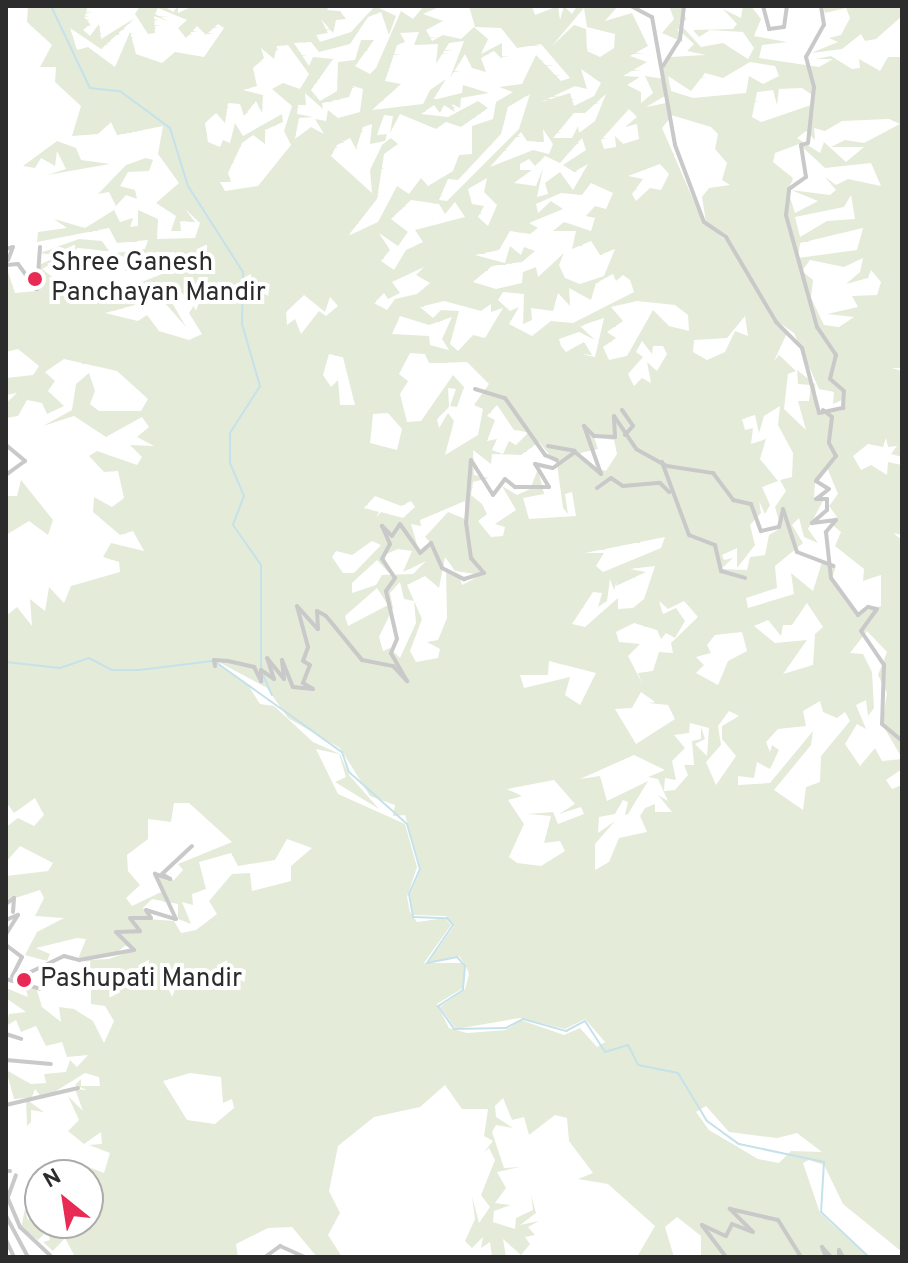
<!DOCTYPE html>
<style>
body{margin:0}
#map{position:relative;width:908px;height:1263px;overflow:hidden;background:#fff;font-family:Overpass,sans-serif}
div>[style]{position:absolute}
[style*='--x']{left:calc(var(--x)*1px);top:calc(var(--y)*1px);width:calc(var(--w)*1px);rotate:calc(var(--a)*1deg)}
.green>*{inset:0;background:#e5ebd9}
.stream>*{height:2px;margin:-1px;padding:0 1px;transform-origin:1px;border-radius:1px;background:#c5e2eb}
.minor>*{height:4px;margin:-2px;padding:0 2px;transform-origin:2px;border-radius:2px;background:#c9c9c9}
.dots>*{width:22px;height:22px;translate:-50% -50%;box-sizing:border-box;border:4px solid #fff;border-radius:50%}
span{translate:-50% -50%;white-space:nowrap;text-align:center;line-height:1.15;-webkit-text-stroke:8px #fff;paint-order:stroke}
.poi-label{font-size:26px;color:#2c2c2c}
.left{translate:0 -50%;text-align:left}
.frame{position:absolute;inset:0;border:8px solid #2c2c2c;pointer-events:none}
.north{position:absolute;left:24px;top:1159px;width:80px;height:80px;box-sizing:border-box;background:#fff;border:2px solid #ababab;border-radius:50%;rotate:330deg;font-size:22px;font-weight:700;line-height:32px;text-align:center;color:#2c2c2c}
.north::after{content:'';display:block;margin:auto;width:28px;height:36px;background:#e72b54;clip-path:polygon(50% 0,100% 100%,50% 72%,0 100%)}
</style>
<div id="map">
<div class="green">
<div style="clip-path:polygon(evenodd,28px 6px,88px 6px,84px 17px,90px 24px,83px 30px,90px 36px,99px 24px,101px 39px,135px 18px,101px 49px,70px 28px,77px 50px,88px 47px,115px 67px,130px 32px,136px 54px,162px 63px,175px 52px,204px 57px,224px 28px,218px 24px,206px 35px,197px 26px,186px 38px,178px 28px,187px 20px,158px 8px,155px 14px,168px 21px,154px 16px,155px 33px,148px 34px,135px 14px,140px 6px,164px 6px,173px 12px,178px 6px,178px 13px,193px 6px,329px 6px,327px 10px,340px 11px,346px 19px,336px 20px,333px 33px,321px 19px,328px 33px,316px 35px,320px 42px,351px 32px,375px 6px,396px 16px,389px 35px,381px 12px,368px 17px,350px 44px,319px 52px,311px 42px,294px 43px,309px 66px,313px 57px,333px 59px,311px 90px,320px 101px,337px 91px,338px 62px,355px 60px,361px 40px,374px 40px,355px 66px,370px 74px,376px 68px,401px 11px,413px 19px,424px 6px,441px 6px,423px 14px,443px 21px,426px 30px,432px 41px,443px 35px,461px 39px,474px 27px,488px 39px,481px 54px,502px 43px,502px 59px,494px 51px,481px 58px,486px 72px,472px 68px,465px 54px,450px 78px,464px 41px,449px 43px,436px 64px,438px 44px,414px 45px,419px 32px,400px 33px,405px 42px,397px 45px,385px 81px,401px 84px,372px 110px,423px 104px,430px 90px,446px 79px,433px 100px,462px 93px,463px 85px,489px 93px,461px 98px,460px 108px,452px 104px,455px 112px,444px 105px,440px 113px,434px 105px,421px 114px,448px 117px,478px 101px,488px 108px,461px 127px,446px 122px,436px 129px,400px 114px,390px 133px,393px 116px,384px 115px,377px 135px,387px 134px,385px 141px,370px 144px,372px 124px,363px 127px,356px 149px,350px 138px,337px 145px,331px 156px,372px 193px,370px 170px,382px 145px,391px 138px,398px 144px,384px 154px,377px 199px,348px 236px,378px 222px,397px 186px,409px 194px,421px 178px,428px 186px,453px 171px,459px 155px,472px 154px,472px 126px,493px 119px,496px 102px,513px 92px,499px 87px,522px 84px,536px 55px,561px 81px,570px 78px,541px 44px,517px 48px,501px 28px,475px 27px,469px 6px,532px 6px,535px 15px,558px 6px,560px 20px,564px 6px,572px 14px,577px 6px,618px 6px,605px 21px,632px 13px,648px 46px,630px 56px,647px 62px,623px 76px,640px 77px,627px 85px,641px 92px,641px 103px,653px 93px,645px 76px,664px 79px,665px 96px,646px 107px,666px 103px,670px 118px,662px 128px,703px 222px,727px 241px,775px 324px,787px 333px,774px 361px,779px 355px,796px 371px,788px 374px,784px 409px,806px 430px,798px 401px,809px 401px,811px 385px,798px 384px,797px 370px,815px 384px,817px 411px,840px 411px,842px 400px,833px 404px,834px 392px,819px 389px,794px 333px,777px 321px,727px 235px,706px 222px,702px 197px,709px 188px,730px 185px,722px 180px,727px 163px,715px 149px,718px 134px,711px 127px,671px 115px,665px 79px,660px 72px,670px 57px,706px 55px,687px 51px,694px 44px,677px 28px,683px 42px,662px 33px,674px 19px,669px 6px,683px 6px,686px 20px,679px 23px,701px 47px,723px 43px,748px 59px,754px 48px,743px 32px,710px 30px,699px 37px,693px 30px,733px 29px,737px 24px,723px 9px,741px 18px,743px 6px,751px 6px,761px 19px,754px 36px,787px 42px,762px 45px,759px 58px,819px 67px,833px 59px,816px 59px,831px 56px,852px 69px,860px 68px,859px 59px,880px 71px,888px 57px,902px 57px,902px 368px,892px 368px,902px 371px,902px 457px,891px 454px,897px 446px,888px 447px,886px 438px,883px 447px,868px 444px,853px 456px,861px 470px,871px 465px,887px 475px,888px 462px,902px 465px,902px 535px,893px 533px,902px 540px,902px 758px,882px 724px,887px 693px,878px 675px,887px 652px,867px 631px,850px 653px,863px 654px,872px 672px,874px 708px,868px 716px,866px 700px,856px 705px,866px 729px,857px 724px,845px 744px,860px 766px,875px 748px,882px 761px,902px 759px,902px 769px,886px 780px,892px 789px,902px 785px,902px 1252px,843px 1204px,824px 1165px,809px 1160px,803px 1163px,820px 1213px,868px 1257px,701px 1257px,701px 1236px,677px 1217px,665px 1227px,674px 1257px,637px 1257px,655px 1226px,608px 1184px,578px 1179px,593px 1173px,569px 1141px,567px 1118px,555px 1115px,529px 1135px,524px 1117px,512px 1120px,503px 1098px,495px 1106px,496px 1117px,513px 1128px,496px 1125px,492px 1132px,504px 1168px,520px 1167px,497px 1172px,506px 1188px,495px 1203px,511px 1205px,494px 1211px,493px 1222px,515px 1229px,516px 1218px,533px 1210px,531px 1195px,536px 1213px,520px 1225px,539px 1221px,528px 1227px,535px 1235px,525px 1237px,530px 1244px,521px 1255px,503px 1239px,506px 1257px,492px 1257px,490px 1242px,481px 1248px,483px 1237px,472px 1248px,465px 1241px,475px 1219px,472px 1196px,479px 1223px,490px 1207px,481px 1195px,495px 1160px,489px 1148px,483px 1153px,493px 1141px,484px 1136px,488px 1109px,462px 1109px,445px 1085px,420px 1107px,374px 1117px,338px 1146px,329px 1191px,340px 1213px,328px 1235px,342px 1257px,317px 1257px,292px 1227px,268px 1228px,236px 1244px,238px 1257px,75px 1257px,65px 1238px,53px 1251px,43px 1242px,50px 1240px,47px 1231px,38px 1240px,21px 1228px,25px 1209px,28px 1220px,40px 1212px,40px 1223px,88px 1223px,88px 1182px,97px 1179px,86px 1166px,104px 1173px,110px 1153px,89px 1145px,102px 1144px,101px 1132px,84px 1144px,68px 1131px,79px 1120px,68px 1096px,83px 1111px,75px 1089px,87px 1090px,75px 1085px,81px 1079px,81px 1086px,100px 1086px,99px 1077px,85px 1073px,43px 1099px,35px 1089px,30px 1102px,44px 1112px,31px 1110px,31px 1122px,27px 1126px,26px 1098px,14px 1099px,6px 1070px,31px 1084px,46px 1083px,44px 1074px,66px 1072px,70px 1060px,77px 1067px,88px 1055px,67px 1057px,62px 1042px,46px 1046px,36px 1026px,21px 1032px,16px 1020px,6px 1026px,9px 1014px,26px 1012px,6px 998px,6px 988px,28px 997px,24px 983px,37px 990px,42px 1007px,61px 1022px,59px 1007px,74px 1009px,93px 1021px,104px 1043px,114px 1021px,105px 1006px,91px 1004px,91px 980px,52px 982px,73px 977px,88px 960px,109px 959px,137px 949px,125px 946px,112px 956px,78px 959px,86px 939px,77px 938px,36px 948px,50px 954px,47px 961px,25px 955px,37px 932px,64px 918px,35px 916px,44px 898px,40px 890px,6px 901px,6px 876px,48px 871px,53px 863px,20px 846px,6px 862px,6px 827px,18px 818px,34px 826px,44px 815px,35px 798px,14px 813px,6px 802px,6px 616px,17px 607px,32px 626px,30px 599px,45px 611px,49px 587px,64px 603px,71px 586px,120px 572px,119px 562px,103px 557px,111px 543px,144px 551px,133px 531px,120px 535px,93px 512px,94px 497px,112px 507px,124px 498px,118px 471px,104px 472px,89px 456px,97px 451px,137px 465px,142px 457px,130px 445px,154px 446px,137px 437px,149px 427px,142px 417px,106px 437px,74px 416px,43px 426px,72px 410px,76px 384px,89px 373px,95px 391px,90px 404px,99px 411px,141px 411px,148px 399px,117px 371px,64px 359px,45px 372px,55px 381px,48px 391px,64px 406px,47px 414px,42px 403px,27px 400px,18px 416px,6px 418px,6px 403px,17px 393px,6px 395px,6px 378px,33px 375px,39px 366px,18px 349px,6px 352px,6px 266px,15px 293px,37px 291px,39px 265px,59px 256px,40px 253px,79px 239px,102px 241px,109px 251px,78px 248px,42px 269px,64px 286px,54px 290px,71px 286px,95px 302px,131px 298px,135px 305px,105px 313px,138px 321px,147px 315px,159px 331px,189px 340px,202px 334px,189px 313px,195px 304px,171px 284px,164px 289px,186px 327px,150px 286px,140px 297px,124px 289px,162px 274px,175px 252px,154px 253px,151px 267px,124px 271px,133px 262px,116px 253px,145px 249px,148px 240px,117px 243px,109px 228px,37px 242px,38px 232px,67px 228px,54px 219px,85px 228px,114px 210px,120px 222px,133px 218px,130px 227px,138px 226px,138px 210px,158px 219px,157px 239px,195px 238px,200px 223px,185px 209px,195px 222px,180px 221px,181px 231px,171px 231px,176px 216px,156px 203px,179px 183px,158px 154px,163px 126px,117px 135px,111px 122px,98px 134px,72px 136px,81px 106px,55px 82px,56px 67px,40px 67px,52px 45px,27px 22px,28px 6px,584px 8px,587px 27px,615px 34px,614px 48px,600px 57px,587px 51px,586px 29px,574px 25px,552px 46px,584px 8px,28px 6px,288px 45px,309px 74px,300px 89px,283px 83px,272px 89px,292px 106px,284px 131px,291px 145px,258px 186px,225px 191px,220px 182px,231px 182px,228px 173px,242px 143px,253px 135px,265px 144px,265px 130px,283px 122px,282px 114px,243px 136px,235px 123px,230px 143px,223px 140px,220px 147px,208px 142px,205px 123px,216px 113px,225px 123px,228px 103px,240px 104px,244px 116px,256px 101px,262px 113px,263px 95px,243px 90px,257px 86px,253px 68px,264px 58px,261px 48px,274px 59px,277px 46px,288px 45px,28px 6px,750px 62px,775px 66px,779px 76px,763px 84px,749px 76px,746px 93px,693px 98px,671px 91px,668px 76px,691px 91px,705px 73px,723px 78px,750px 62px,28px 6px,581px 69px,601px 83px,594px 96px,574px 106px,570px 93px,541px 102px,575px 86px,587px 89px,581px 69px,28px 6px,353px 86px,363px 89px,360px 112px,338px 118px,328px 110px,326px 121px,315px 119px,324px 134px,311px 127px,295px 139px,299px 118px,313px 117px,297px 114px,298px 105px,306px 105px,305px 93px,323px 109px,322px 103px,349px 97px,353px 86px,28px 6px,802px 88px,812px 95px,811px 105px,761px 122px,752px 117px,757px 92px,773px 90px,777px 105px,779px 89px,802px 88px,28px 6px,530px 94px,519px 129px,447px 201px,439px 200px,448px 179px,458px 180px,501px 134px,508px 107px,530px 94px,28px 6px,606px 94px,595px 121px,579px 133px,578px 126px,572px 138px,553px 138px,574px 113px,585px 113px,606px 94px,28px 6px,629px 109px,637px 117px,625px 127px,637px 124px,639px 139px,623px 144px,615px 136px,616px 147px,604px 149px,601px 140px,629px 109px,28px 6px,889px 119px,900px 124px,864px 143px,845px 140px,831px 147px,864px 147px,846px 162px,824px 142px,820px 153px,797px 138px,806px 131px,815px 140px,814px 128px,825px 131px,842px 121px,889px 119px,28px 6px,543px 129px,553px 144px,549px 154px,533px 150px,490px 167px,521px 132px,527px 141px,544px 142px,543px 129px,28px 6px,582px 138px,586px 150px,563px 165px,574px 172px,588px 164px,573px 190px,560px 172px,545px 183px,548px 194px,537px 197px,543px 168px,536px 186px,514px 183px,532px 170px,520px 170px,520px 164px,529px 159px,535px 166px,545px 156px,560px 163px,582px 138px,28px 6px,799px 144px,825px 168px,871px 163px,881px 186px,848px 179px,836px 185px,825px 177px,836px 190px,830px 195px,791px 190px,818px 201px,795px 213px,788px 191px,793px 178px,773px 162px,775px 153px,799px 144px,28px 6px,660px 164px,669px 174px,661px 190px,650px 188px,636px 201px,632px 194px,643px 179px,628px 176px,660px 164px,28px 6px,487px 178px,484px 192px,497px 205px,488px 226px,478px 217px,484px 206px,472px 204px,468px 189px,487px 178px,28px 6px,591px 183px,613px 193px,606px 209px,595px 206px,586px 216px,595px 218px,591px 231px,564px 222px,553px 231px,576px 231px,572px 249px,591px 241px,600px 255px,615px 249px,604px 276px,580px 284px,565px 278px,559px 265px,564px 253px,538px 277px,536px 267px,523px 272px,522px 283px,496px 289px,473px 282px,492px 266px,522px 262px,535px 251px,524px 247px,521px 255px,510px 246px,505px 263px,475px 255px,499px 250px,510px 231px,530px 234px,538px 228px,529px 223px,563px 209px,551px 201px,538px 213px,536px 204px,561px 193px,582px 195px,591px 183px,28px 6px,851px 195px,855px 219px,827px 221px,800px 237px,795px 217px,844px 207px,851px 195px,28px 6px,411px 200px,439px 204px,445px 214px,455px 202px,465px 217px,415px 230px,423px 242px,406px 250px,394px 270px,381px 261px,390px 250px,379px 233px,398px 246px,408px 232px,391px 219px,411px 200px,28px 6px,863px 228px,857px 250px,798px 258px,800px 243px,863px 228px,28px 6px,863px 258px,860px 272px,846px 284px,868px 278px,871px 270px,881px 282px,877px 295px,852px 296px,858px 307px,827px 314px,854px 317px,839px 327px,824px 325px,811px 298px,813px 280px,802px 271px,810px 260px,844px 267px,863px 258px,28px 6px,424px 267px,416px 275px,430px 283px,417px 294px,395px 299px,387px 310px,374px 303px,384px 293px,388px 299px,400px 293px,392px 282px,424px 267px,28px 6px,613px 274px,616px 281px,623px 275px,630px 280px,634px 292px,573px 323px,551px 321px,532px 336px,509px 324px,519px 307px,510px 311px,498px 300px,503px 292px,524px 294px,523px 324px,532px 320px,531px 308px,553px 311px,558px 293px,570px 306px,569px 288px,591px 300px,596px 283px,613px 274px,28px 6px,304px 295px,325px 312px,330px 297px,338px 306px,326px 316px,319px 311px,301px 334px,295px 319px,287px 325px,286px 312px,304px 295px,28px 6px,444px 301px,481px 311px,491px 304px,491px 312px,503px 308px,485px 338px,473px 335px,458px 351px,450px 344px,459px 311px,441px 310px,433px 318px,420px 307px,444px 301px,28px 6px,637px 301px,675px 305px,688px 315px,689px 331px,669px 326px,653px 310px,627px 356px,609px 360px,603px 347px,616px 338px,607px 332px,623px 321px,611px 307px,637px 301px,28px 6px,400px 316px,429px 325px,452px 317px,442px 339px,449px 350px,430px 345px,429px 336px,392px 334px,400px 316px,28px 6px,745px 316px,748px 336px,735px 331px,725px 352px,707px 360px,693px 352px,694px 340px,727px 338px,745px 316px,28px 6px,604px 318px,595px 357px,581px 354px,592px 355px,584px 342px,566px 352px,561px 346px,559px 339px,579px 332px,595px 340px,580px 326px,604px 318px,28px 6px,642px 341px,652px 354px,653px 346px,663px 346px,667px 354px,657px 371px,647px 362px,651px 383px,642px 378px,634px 386px,628px 374px,643px 357px,636px 352px,642px 341px,28px 6px,410px 353px,425px 354px,429px 363px,467px 362px,489px 384px,474px 405px,483px 409px,478px 435px,445px 455px,454px 421px,448px 413px,439px 428px,437px 419px,449px 407px,448px 388px,456px 389px,450px 406px,457px 407px,464px 387px,453px 375px,421px 421px,407px 422px,400px 394px,408px 381px,399px 374px,410px 353px,28px 6px,329px 354px,343px 357px,355px 405px,340px 405px,338px 380px,331px 387px,323px 375px,329px 354px,28px 6px,497px 405px,514px 430px,529px 432px,516px 445px,509px 441px,503px 454px,492px 450px,497px 439px,487px 441px,495px 420px,487px 416px,497px 405px,28px 6px,780px 406px,778px 425px,793px 453px,792px 477px,780px 480px,786px 491px,775px 507px,781px 528px,769px 535px,765px 555px,750px 557px,747px 570px,721px 569px,733px 558px,724px 560px,722px 555px,737px 548px,737px 568px,755px 545px,750px 525px,761px 513px,759px 501px,765px 514px,770px 505px,762px 487px,778px 481px,760px 459px,766px 439px,751px 444px,753px 428px,745px 430px,742px 419px,755px 415px,759px 433px,764px 416px,780px 406px,28px 6px,373px 414px,388px 413px,402px 429px,397px 450px,370px 443px,373px 414px,28px 6px,594px 437px,614px 440px,617px 454px,606px 471px,588px 466px,580px 453px,598px 449px,594px 437px,28px 6px,539px 442px,557px 464px,563px 508px,568px 514px,565px 494px,572px 492px,576px 516px,529px 519px,523px 498px,544px 494px,538px 469px,530px 489px,517px 495px,502px 486px,516px 510px,495px 524px,505px 527px,503px 536px,491px 537px,478px 521px,487px 514px,482px 504px,471px 495px,473px 482px,489px 478px,474px 475px,473px 450px,491px 464px,492px 454px,521px 455px,539px 442px,28px 6px,826px 465px,838px 494px,829px 506px,837px 517px,828px 521px,841px 532px,835px 546px,864px 569px,863px 581px,881px 575px,881px 606px,858px 613px,832px 577px,836px 567px,822px 562px,813px 591px,791px 573px,794px 594px,748px 608px,746px 598px,777px 588px,775px 566px,803px 543px,792px 525px,799px 518px,804px 537px,818px 543px,808px 529px,824px 499px,814px 498px,815px 482px,826px 465px,28px 6px,375px 496px,401px 506px,411px 501px,415px 507px,403px 518px,381px 512px,376px 518px,379px 512px,364px 508px,375px 496px,28px 6px,465px 501px,465px 519px,448px 512px,425px 537px,431px 543px,420px 555px,411px 524px,421px 526px,420px 520px,465px 501px,28px 6px,665px 537px,661px 548px,603px 572px,596px 566px,604px 553px,585px 553px,665px 537px,28px 6px,372px 541px,381px 545px,354px 573px,343px 573px,332px 557px,336px 551px,352px 555px,372px 541px,28px 6px,398px 549px,412px 551px,403px 572px,426px 561px,413px 574px,382px 575px,376px 585px,352px 593px,352px 583px,377px 560px,389px 573px,384px 555px,398px 549px,28px 6px,445px 557px,455px 571px,481px 575px,462px 585px,459px 574px,446px 570px,447px 618px,438px 640px,427px 642px,440px 649px,438px 658px,416px 662px,410px 651px,422px 619px,407px 585px,425px 576px,439px 588px,445px 557px,28px 6px,655px 566px,644px 599px,633px 608px,618px 609px,618px 598px,585px 627px,572px 624px,593px 592px,602px 593px,598px 607px,607px 601px,610px 579px,614px 590px,617px 580px,616px 586px,646px 572px,630px 569px,655px 566px,28px 6px,400px 582px,404px 599px,414px 601px,416px 623px,400px 658px,390px 648px,383px 651px,379px 637px,393px 608px,390px 593px,400px 582px,28px 6px,377px 588px,388px 605px,348px 626px,345px 616px,377px 588px,28px 6px,659px 601px,668px 609px,684px 601px,698px 617px,671px 643px,673px 653px,659px 652px,653px 671px,638px 673px,642px 683px,628px 656px,640px 644px,619px 642px,616px 632px,634px 623px,657px 630px,661px 639px,666px 633px,675px 638px,685px 621px,676px 608px,663px 614px,659px 601px,28px 6px,807px 603px,823px 627px,815px 634px,813px 665px,783px 674px,807px 640px,775px 643px,754px 626px,768px 620px,781px 636px,783px 625px,792px 625px,807px 603px,28px 6px,742px 632px,747px 651px,728px 661px,718px 685px,696px 673px,704px 665px,696px 657px,711px 653px,707px 645px,715px 635px,742px 632px,28px 6px,213px 659px,267px 688px,288px 718px,340px 748px,370px 796px,395px 805px,393px 816px,405px 815px,421px 869px,410px 894px,413px 915px,446px 916px,454px 926px,428px 963px,459px 956px,464px 963px,424px 963px,451px 925px,445px 918px,417px 922px,410px 912px,407px 897px,417px 867px,405px 824px,338px 794px,316px 749px,339px 754px,346px 777px,335px 782px,379px 809px,349px 775px,340px 754px,313px 742px,274px 706px,260px 704px,248px 685px,213px 659px,28px 6px,549px 661px,596px 673px,580px 705px,565px 695px,570px 677px,524px 688px,520px 675px,548px 675px,549px 661px,28px 6px,641px 692px,655px 702px,649px 703px,668px 705px,675px 719px,636px 744px,615px 709px,632px 708px,641px 692px,28px 6px,820px 701px,823px 712px,837px 718px,845px 712px,850px 721px,821px 756px,820px 782px,806px 787px,803px 810px,774px 790px,811px 745px,813px 731px,770px 783px,738px 785px,738px 776px,754px 778px,757px 762px,770px 769px,779px 750px,772px 745px,770px 752px,766px 742px,778px 729px,806px 726px,803px 711px,820px 701px,28px 6px,729px 711px,739px 716px,722px 726px,722px 739px,736px 756px,716px 785px,706px 762px,721px 745px,718px 726px,729px 711px,28px 6px,690px 723px,709px 728px,707px 756px,695px 744px,705px 739px,701px 727px,701px 739px,692px 741px,694px 765px,684px 765px,688px 775px,675px 790px,664px 791px,665px 778px,676px 780px,672px 761px,685px 748px,674px 735px,689px 733px,690px 723px,28px 6px,634px 755px,665px 770px,648px 777px,658px 779px,668px 801px,658px 795px,672px 812px,655px 812px,655px 804px,645px 808px,640px 816px,647px 832px,619px 838px,609px 862px,595px 870px,595px 844px,615px 821px,598px 833px,599px 817px,615px 814px,623px 800px,628px 802px,625px 815px,628px 814px,648px 781px,607px 801px,600px 776px,580px 779px,634px 755px,28px 6px,554px 780px,575px 804px,559px 814px,581px 807px,584px 814px,558px 824px,553px 812px,528px 814px,551px 816px,544px 843px,560px 841px,565px 851px,541px 866px,517px 863px,509px 857px,524px 824px,508px 800px,522px 796px,507px 789px,554px 780px,28px 6px,174px 803px,189px 803px,232px 842px,178px 864px,183px 870px,174px 880px,159px 874px,161px 892px,132px 906px,126px 898px,140px 885px,128px 871px,127px 855px,148px 839px,148px 819px,171px 822px,174px 803px,28px 6px,287px 839px,312px 848px,291px 866px,291px 881px,252px 891px,250px 873px,232px 874px,209px 901px,217px 914px,196px 930px,181px 933px,174px 921px,149px 919px,143px 908px,152px 899px,178px 904px,178px 919px,191px 924px,182px 902px,193px 905px,192px 894px,206px 889px,199px 862px,231px 853px,238px 866px,275px 860px,287px 839px,28px 6px,465px 964px,469px 974px,465px 989px,440px 1007px,456px 1029px,520px 1018px,565px 1029px,585px 1019px,605px 1042px,597px 1047px,580px 1028px,564px 1035px,521px 1020px,506px 1030px,467px 1033px,449px 1028px,437px 1004px,463px 988px,465px 964px,28px 6px,190px 1073px,221px 1077px,223px 1103px,232px 1099px,234px 1108px,215px 1124px,187px 1120px,163px 1081px,190px 1073px,28px 6px,706px 1106px,729px 1132px,777px 1138px,797px 1133px,822px 1152px,791px 1151px,779px 1163px,758px 1159px,709px 1130px,696px 1112px,706px 1106px)"></div>
<div style="clip-path:polygon(823px 6px,902px 6px,902px 16px,876px 39px,865px 41px,861px 34px,842px 49px,811px 53px,838px 42px,829px 38px,841px 35px,850px 18px,846px 8px,825px 13px)"></div>
<div style="clip-path:polygon(57px 141px,76px 148px,81px 160px,110px 164px,47px 175px,66px 169px,57px 151px,55px 166px,41px 158px,35px 168px,23px 166px)"></div>
<div style="clip-path:polygon(146px 158px,153px 160px,149px 171px,128px 172px,120px 186px,135px 190px,137px 199px,126px 195px,116px 206px,109px 192px,98px 194px,126px 165px)"></div>
<div style="clip-path:polygon(21px 480px,53px 520px,48px 535px,29px 521px,6px 535px,6px 496px,17px 496px)"></div>
</div>
<div class="stream">
<div style="--x:51;--y:6;--w:91;--a:64.6"></div>
<div style="--x:90;--y:88;--w:30;--a:6"></div>
<div style="--x:120;--y:91;--w:62;--a:36.5"></div>
<div style="--x:170;--y:128;--w:61;--a:72.8"></div>
<div style="--x:188;--y:186;--w:102;--a:57.4"></div>
<div style="--x:243;--y:272;--w:52;--a:91.1"></div>
<div style="--x:242;--y:324;--w:65;--a:73.8"></div>
<div style="--x:260;--y:386;--w:56;--a:122.6"></div>
<div style="--x:230;--y:433;--w:30;--a:90"></div>
<div style="--x:230;--y:463;--w:36;--a:67"></div>
<div style="--x:244;--y:496;--w:31;--a:111"></div>
<div style="--x:233;--y:525;--w:49;--a:55"></div>
<div style="--x:261;--y:565;--w:104;--a:90"></div>
<div style="--x:6;--y:662;--w:54;--a:6.3"></div>
<div style="--x:60;--y:668;--w:31;--a:-19"></div>
<div style="--x:89;--y:658;--w:26;--a:28"></div>
<div style="--x:112;--y:670;--w:27;--a:0"></div>
<div style="--x:139;--y:670;--w:74;--a:-7"></div>
<div style="--x:217;--y:663;--w:153;--a:35.5"></div>
<div style="--x:342;--y:752;--w:21;--a:71"></div>
<div style="--x:349;--y:772;--w:78;--a:41.9"></div>
<div style="--x:407;--y:824;--w:47;--a:73.9"></div>
<div style="--x:420;--y:869;--w:27;--a:114"></div>
<div style="--x:409;--y:894;--w:23;--a:80"></div>
<div style="--x:413;--y:917;--w:34;--a:2"></div>
<div style="--x:447;--y:918;--w:9;--a:49"></div>
<div style="--x:453;--y:925;--w:46;--a:124.4"></div>
<div style="--x:427;--y:963;--w:31;--a:-11"></div>
<div style="--x:457;--y:957;--w:12;--a:48"></div>
<div style="--x:465;--y:966;--w:24;--a:95"></div>
<div style="--x:463;--y:990;--w:30;--a:147"></div>
<div style="--x:438;--y:1006;--w:28;--a:55"></div>
<div style="--x:454;--y:1029;--w:52;--a:-1.1"></div>
<div style="--x:506;--y:1028;--w:19;--a:-28"></div>
<div style="--x:523;--y:1019;--w:45;--a:15.6"></div>
<div style="--x:566;--y:1031;--w:21;--a:-28"></div>
<div style="--x:585;--y:1021;--w:37;--a:57"></div>
<div style="--x:605;--y:1052;--w:24;--a:-17"></div>
<div style="--x:628;--y:1045;--w:22;--a:63"></div>
<div style="--x:638;--y:1065;--w:41;--a:11.3"></div>
<div style="--x:678;--y:1073;--w:56;--a:58.9"></div>
<div style="--x:707;--y:1121;--w:39;--a:36"></div>
<div style="--x:739;--y:1144;--w:87;--a:12"></div>
<div style="--x:824;--y:1162;--w:50;--a:93.4"></div>
<div style="--x:821;--y:1212;--w:66;--a:43.2"></div>
<div style="--x:263;--y:675;--w:22;--a:66"></div>
</div>
<div class="minor">
<div style="--x:631;--y:6;--w:24;--a:28"></div>
<div style="--x:652;--y:17;--w:130;--a:79.8"></div>
<div style="--x:675;--y:145;--w:82;--a:69.4"></div>
<div style="--x:704;--y:222;--w:27;--a:34"></div>
<div style="--x:726;--y:237;--w:99;--a:59.5"></div>
<div style="--x:776;--y:322;--w:37;--a:45"></div>
<div style="--x:802;--y:348;--w:67;--a:75.3"></div>
<div style="--x:819;--y:413;--w:25;--a:-12"></div>
<div style="--x:843;--y:408;--w:17;--a:-87"></div>
<div style="--x:844;--y:391;--w:18;--a:-139"></div>
<div style="--x:830;--y:379;--w:25;--a:-76"></div>
<div style="--x:836;--y:355;--w:34;--a:-124"></div>
<div style="--x:817;--y:327;--w:116;--a:-105.5"></div>
<div style="--x:786;--y:215;--w:26;--a:-83"></div>
<div style="--x:789;--y:189;--w:21;--a:-35"></div>
<div style="--x:806;--y:177;--w:32;--a:-99"></div>
<div style="--x:801;--y:145;--w:7;--a:-16"></div>
<div style="--x:808;--y:143;--w:56;--a:-83.9"></div>
<div style="--x:814;--y:87;--w:31;--a:-105"></div>
<div style="--x:806;--y:57;--w:37;--a:-61"></div>
<div style="--x:824;--y:25;--w:19;--a:-99"></div>
<div style="--x:763;--y:6;--w:24;--a:75"></div>
<div style="--x:769;--y:29;--w:15;--a:-8"></div>
<div style="--x:784;--y:27;--w:21;--a:-82"></div>
<div style="--x:663;--y:66;--w:32;--a:-58"></div>
<div style="--x:680;--y:39;--w:33;--a:-83"></div>
<div style="--x:6;--y:249;--w:7;--a:-16"></div>
<div style="--x:13;--y:247;--w:14;--a:111"></div>
<div style="--x:6;--y:265;--w:12;--a:-5"></div>
<div style="--x:18;--y:264;--w:31;--a:54"></div>
<div style="--x:37;--y:289;--w:42;--a:-85.9"></div>
<div style="--x:475;--y:389;--w:31;--a:17"></div>
<div style="--x:505;--y:398;--w:70;--a:54.9"></div>
<div style="--x:545;--y:455;--w:13;--a:23"></div>
<div style="--x:622;--y:410;--w:19;--a:55"></div>
<div style="--x:633;--y:426;--w:12;--a:132"></div>
<div style="--x:823;--y:410;--w:11;--a:38"></div>
<div style="--x:832;--y:417;--w:26;--a:97"></div>
<div style="--x:829;--y:443;--w:15;--a:62"></div>
<div style="--x:836;--y:456;--w:32;--a:129"></div>
<div style="--x:816;--y:481;--w:15;--a:32"></div>
<div style="--x:829;--y:489;--w:16;--a:142"></div>
<div style="--x:816;--y:499;--w:11;--a:0"></div>
<div style="--x:827;--y:499;--w:11;--a:90"></div>
<div style="--x:827;--y:510;--w:20;--a:139"></div>
<div style="--x:812;--y:523;--w:24;--a:-7"></div>
<div style="--x:836;--y:520;--w:16;--a:130"></div>
<div style="--x:826;--y:532;--w:46;--a:83.8"></div>
<div style="--x:831;--y:578;--w:46;--a:53.9"></div>
<div style="--x:858;--y:615;--w:13;--a:-39"></div>
<div style="--x:868;--y:607;--w:9;--a:13"></div>
<div style="--x:877;--y:609;--w:27;--a:126"></div>
<div style="--x:861;--y:631;--w:41;--a:55.9"></div>
<div style="--x:884;--y:665;--w:59;--a:91.9"></div>
<div style="--x:882;--y:724;--w:26;--a:40"></div>
<div style="--x:6;--y:445;--w:25;--a:40"></div>
<div style="--x:25;--y:461;--w:24;--a:144"></div>
<div style="--x:548;--y:446;--w:27;--a:10"></div>
<div style="--x:662;--y:462;--w:78;--a:69.7"></div>
<div style="--x:689;--y:535;--w:28;--a:21"></div>
<div style="--x:715;--y:545;--w:27;--a:77"></div>
<div style="--x:721;--y:571;--w:25;--a:16"></div>
<div style="--x:597;--y:488;--w:17;--a:-36"></div>
<div style="--x:611;--y:478;--w:14;--a:34"></div>
<div style="--x:623;--y:486;--w:37;--a:-5"></div>
<div style="--x:660;--y:483;--w:13;--a:45"></div>
<div style="--x:215;--y:666;--w:6;--a:-99"></div>
<div style="--x:214;--y:660;--w:14;--a:4"></div>
<div style="--x:228;--y:661;--w:27;--a:13"></div>
<div style="--x:254;--y:667;--w:16;--a:63"></div>
<div style="--x:261;--y:681;--w:11;--a:-90"></div>
<div style="--x:261;--y:670;--w:16;--a:35"></div>
<div style="--x:274;--y:679;--w:22;--a:-108"></div>
<div style="--x:267;--y:658;--w:27;--a:51"></div>
<div style="--x:284;--y:679;--w:19;--a:-96"></div>
<div style="--x:282;--y:660;--w:29;--a:68"></div>
<div style="--x:293;--y:687;--w:20;--a:6"></div>
<div style="--x:313;--y:689;--w:12;--a:-149"></div>
<div style="--x:303;--y:683;--w:19;--a:-69"></div>
<div style="--x:310;--y:665;--w:8;--a:-150"></div>
<div style="--x:303;--y:661;--w:15;--a:-70"></div>
<div style="--x:308;--y:647;--w:42;--a:-105"></div>
<div style="--x:297;--y:606;--w:31;--a:48"></div>
<div style="--x:318;--y:629;--w:18;--a:-93"></div>
<div style="--x:317;--y:611;--w:10;--a:29"></div>
<div style="--x:326;--y:616;--w:57;--a:50.7"></div>
<div style="--x:362;--y:660;--w:32;--a:11"></div>
<div style="--x:393;--y:666;--w:21;--a:47"></div>
<div style="--x:407;--y:681;--w:32;--a:-120"></div>
<div style="--x:391;--y:653;--w:15;--a:-67"></div>
<div style="--x:397;--y:639;--w:49;--a:-102.9"></div>
<div style="--x:386;--y:591;--w:16;--a:-55"></div>
<div style="--x:395;--y:578;--w:23;--a:-124"></div>
<div style="--x:382;--y:559;--w:17;--a:-62"></div>
<div style="--x:390;--y:544;--w:20;--a:-114"></div>
<div style="--x:382;--y:526;--w:14;--a:45"></div>
<div style="--x:392;--y:536;--w:14;--a:-56"></div>
<div style="--x:400;--y:524;--w:35;--a:55"></div>
<div style="--x:420;--y:553;--w:15;--a:-42"></div>
<div style="--x:431;--y:543;--w:27;--a:66"></div>
<div style="--x:442;--y:568;--w:25;--a:27"></div>
<div style="--x:464;--y:579;--w:21;--a:-17"></div>
<div style="--x:484;--y:573;--w:20;--a:-131"></div>
<div style="--x:471;--y:558;--w:35;--a:-98"></div>
<div style="--x:466;--y:523;--w:63;--a:-85.5"></div>
<div style="--x:471;--y:460;--w:41;--a:57.8"></div>
<div style="--x:493;--y:495;--w:20;--a:-53"></div>
<div style="--x:505;--y:479;--w:13;--a:39"></div>
<div style="--x:515;--y:487;--w:34;--a:0"></div>
<div style="--x:549;--y:487;--w:27;--a:-121"></div>
<div style="--x:535;--y:464;--w:18;--a:13"></div>
<div style="--x:553;--y:468;--w:27;--a:-36"></div>
<div style="--x:575;--y:452;--w:34;--a:40"></div>
<div style="--x:601;--y:474;--w:51;--a:-109.5"></div>
<div style="--x:584;--y:426;--w:14;--a:45"></div>
<div style="--x:594;--y:436;--w:21;--a:3"></div>
<div style="--x:615;--y:437;--w:21;--a:-93"></div>
<div style="--x:614;--y:416;--w:40;--a:56"></div>
<div style="--x:636;--y:449;--w:35;--a:29"></div>
<div style="--x:667;--y:466;--w:47;--a:8.7"></div>
<div style="--x:713;--y:473;--w:34;--a:53"></div>
<div style="--x:733;--y:500;--w:18;--a:13"></div>
<div style="--x:751;--y:504;--w:29;--a:70"></div>
<div style="--x:761;--y:531;--w:18;--a:-13"></div>
<div style="--x:779;--y:527;--w:18;--a:-77"></div>
<div style="--x:783;--y:509;--w:45;--a:72"></div>
<div style="--x:797;--y:552;--w:39;--a:21"></div>
<div style="--x:6;--y:904;--w:10;--a:-37"></div>
<div style="--x:14;--y:898;--w:14;--a:94"></div>
<div style="--x:6;--y:920;--w:13;--a:-23"></div>
<div style="--x:18;--y:915;--w:22;--a:122"></div>
<div style="--x:6;--y:945;--w:20;--a:37"></div>
<div style="--x:22;--y:957;--w:22;--a:117"></div>
<div style="--x:18;--y:978;--w:51;--a:-25.6"></div>
<div style="--x:64;--y:956;--w:16;--a:15"></div>
<div style="--x:79;--y:960;--w:56;--a:-10.3"></div>
<div style="--x:134;--y:950;--w:25;--a:-135"></div>
<div style="--x:116;--y:932;--w:24;--a:-2"></div>
<div style="--x:140;--y:931;--w:16;--a:-128"></div>
<div style="--x:130;--y:918;--w:21;--a:0"></div>
<div style="--x:151;--y:918;--w:9;--a:-122"></div>
<div style="--x:146;--y:910;--w:31;--a:17"></div>
<div style="--x:176;--y:919;--w:50;--a:-115"></div>
<div style="--x:155;--y:874;--w:16;--a:18"></div>
<div style="--x:170;--y:879;--w:9;--a:-148"></div>
<div style="--x:162;--y:874;--w:41;--a:-43"></div>
<div style="--x:6;--y:979;--w:35;--a:16"></div>
<div style="--x:6;--y:1034;--w:16;--a:18"></div>
<div style="--x:6;--y:1060;--w:45;--a:5.1"></div>
<div style="--x:6;--y:1105;--w:74;--a:-13.3"></div>
<div style="--x:6;--y:1171;--w:4;--a:0"></div>
<div style="--x:6;--y:1194;--w:36;--a:67"></div>
<div style="--x:20;--y:1227;--w:44;--a:43.2"></div>
<div style="--x:8;--y:1197;--w:23;--a:-70"></div>
<div style="--x:6;--y:1216;--w:47;--a:61.8"></div>
<div style="--x:6;--y:1240;--w:19;--a:65"></div>
<div style="--x:265;--y:1257;--w:19;--a:-36"></div>
<div style="--x:280;--y:1246;--w:27;--a:24"></div>
<div style="--x:560;--y:1257;--w:6;--a:0"></div>
<div style="--x:726;--y:1257;--w:40;--a:-127"></div>
<div style="--x:702;--y:1225;--w:26;--a:25"></div>
<div style="--x:726;--y:1236;--w:13;--a:-63"></div>
<div style="--x:732;--y:1224;--w:22;--a:21"></div>
<div style="--x:753;--y:1232;--w:33;--a:-135"></div>
<div style="--x:730;--y:1209;--w:49;--a:12.9"></div>
<div style="--x:778;--y:1220;--w:44;--a:58.1"></div>
<div style="--x:826;--y:1257;--w:11;--a:-112"></div>
<div style="--x:822;--y:1247;--w:13;--a:48"></div>
<div style="--x:839;--y:1257;--w:7;--a:-90"></div>
<div style="--x:839;--y:1250;--w:8;--a:60"></div>
<div style="--x:855;--y:1257;--w:4;--a:0"></div>
</div>
<div class="dots">
<div style="left:35px;top:279px;background:#e72b54"></div>
<div style="left:24px;top:980px;background:#e72b54"></div>
</div>
<div class="poi-label">
<span class="left" style="left:51px;top:279px">Shree Ganesh<br>Panchayan Mandir</span>
<span class="left" style="left:40px;top:980px">Pashupati Mandir</span>
</div>
<div class="frame"></div>
<div class="north">N</div>
</div>
